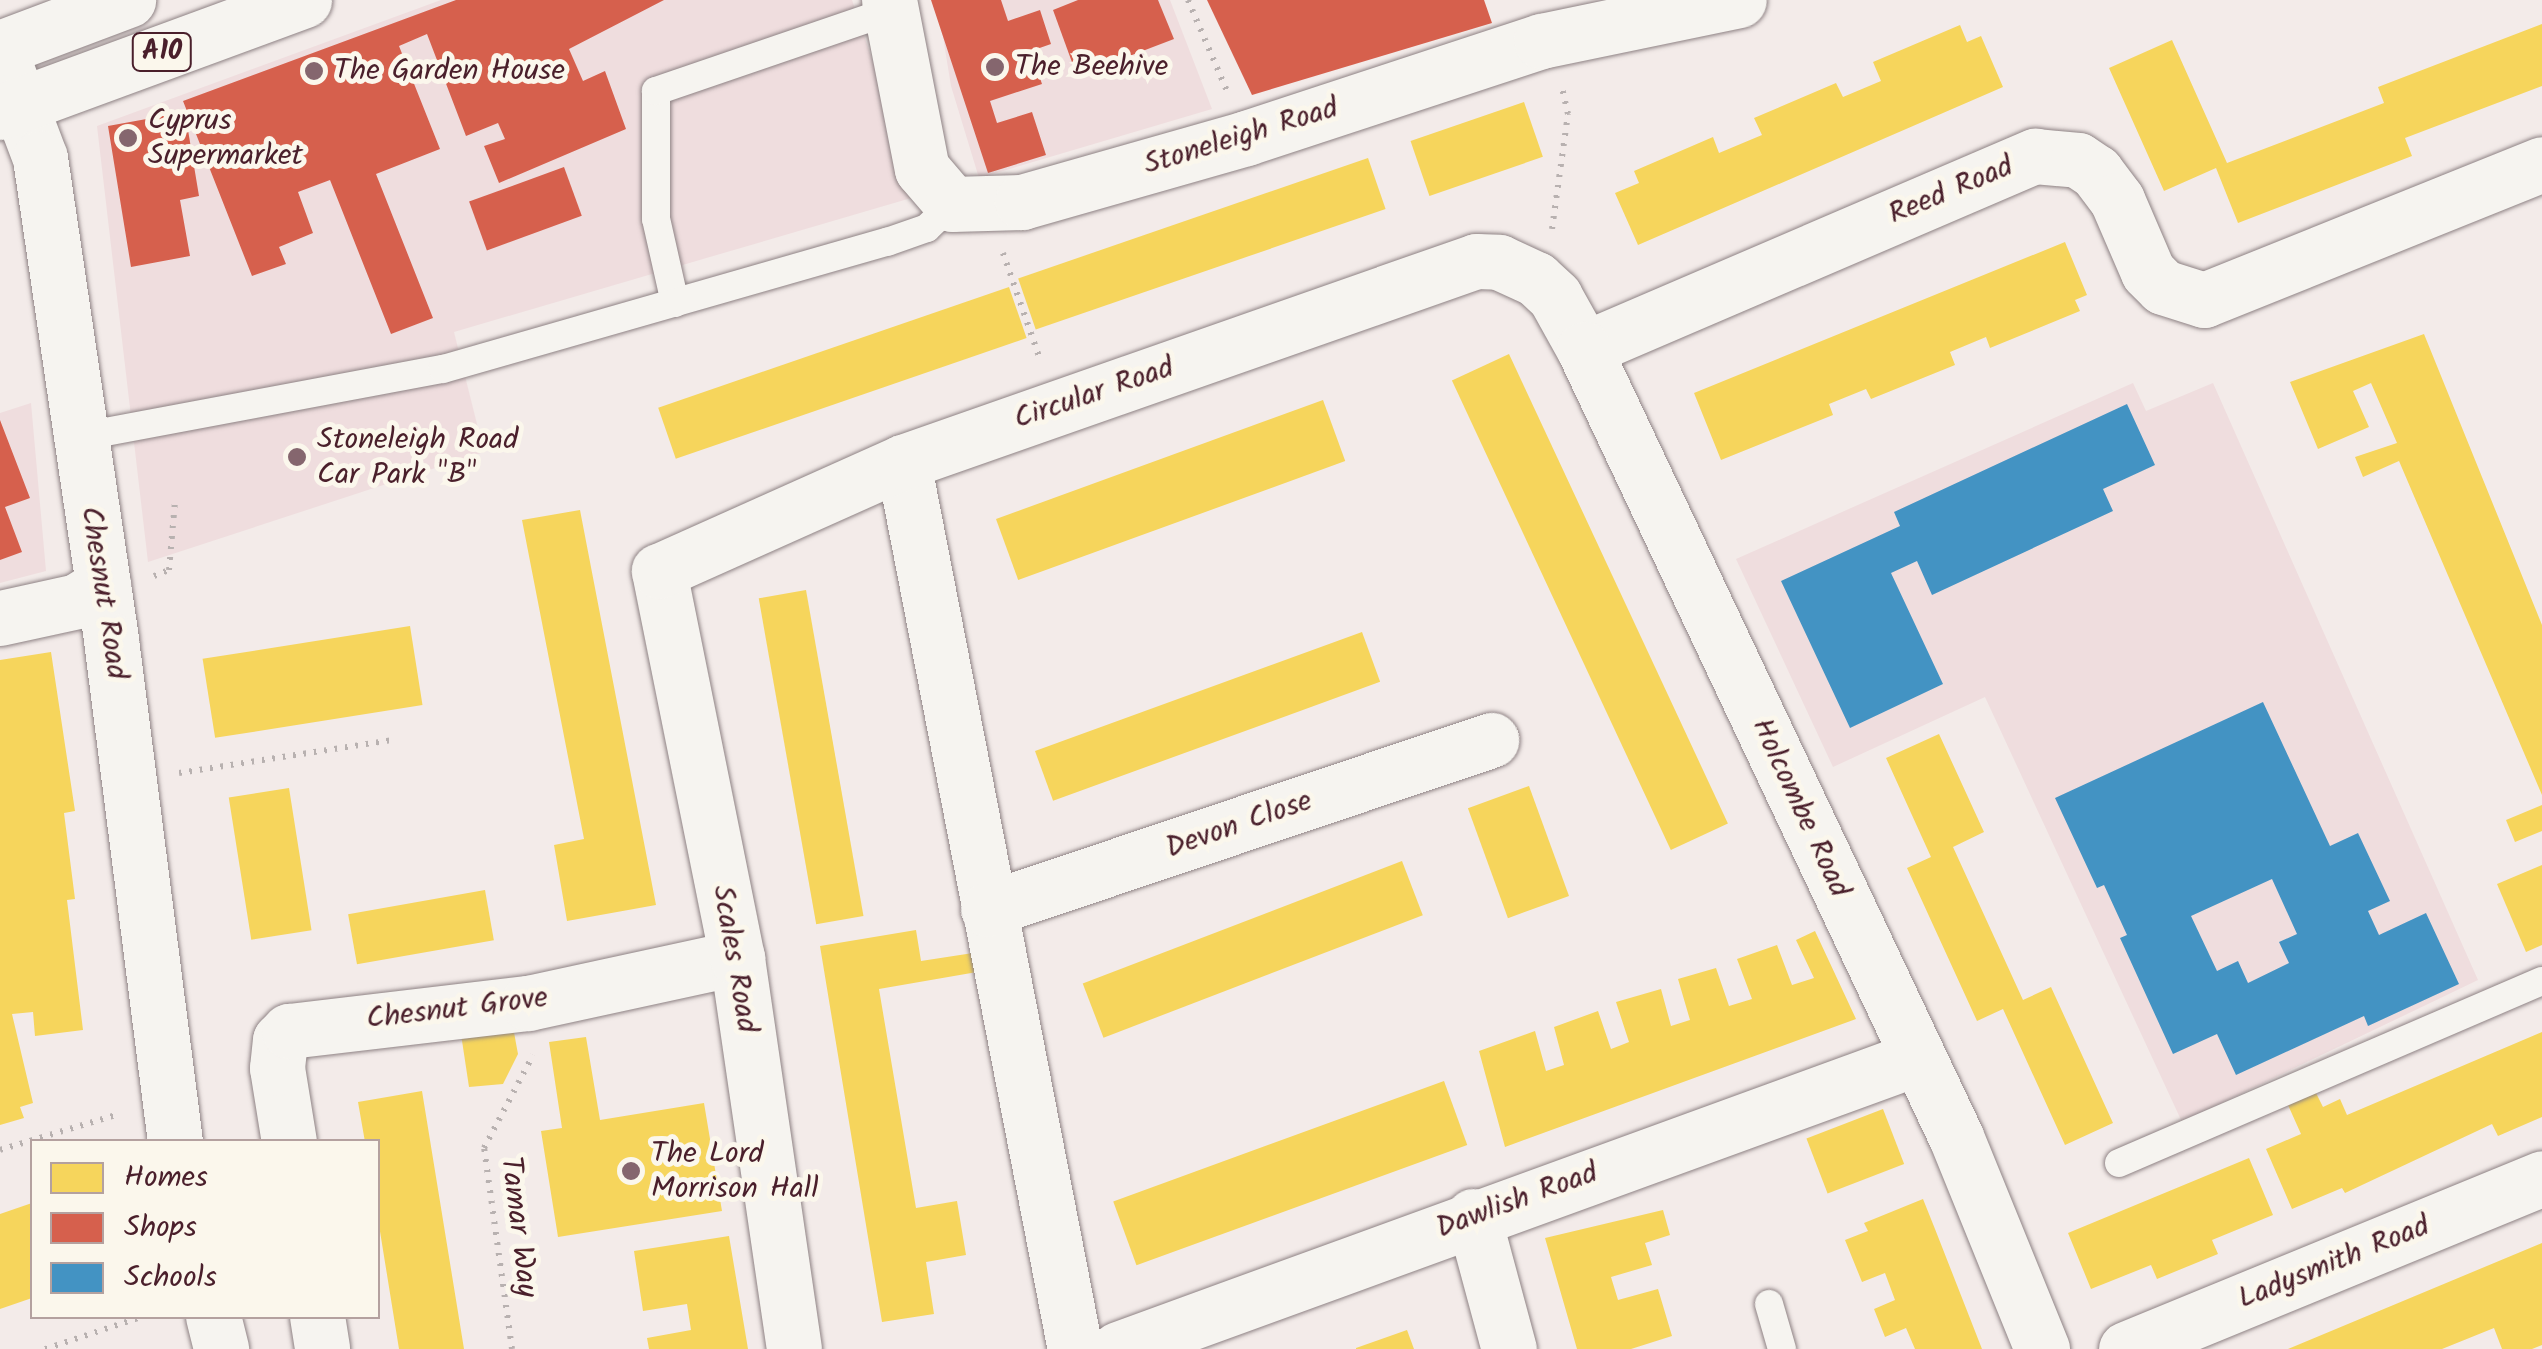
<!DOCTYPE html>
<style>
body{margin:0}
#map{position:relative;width:2542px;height:1349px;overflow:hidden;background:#f3ebe9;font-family:Kalam,sans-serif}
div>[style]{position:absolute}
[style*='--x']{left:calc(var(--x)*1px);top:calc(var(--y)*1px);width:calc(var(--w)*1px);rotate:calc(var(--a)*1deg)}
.built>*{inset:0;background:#efddde}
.homes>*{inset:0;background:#f6d55c;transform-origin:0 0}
.shops>*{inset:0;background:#d6604d;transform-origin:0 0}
.schools>*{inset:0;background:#4393c3}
.path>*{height:6px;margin-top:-3px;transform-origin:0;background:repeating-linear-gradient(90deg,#b8b1b0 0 2.5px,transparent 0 10.5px)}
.roads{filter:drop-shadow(0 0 2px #8e8284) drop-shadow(0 0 2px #8e8284)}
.lane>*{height:28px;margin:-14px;padding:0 14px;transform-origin:14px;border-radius:14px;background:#f6f4f0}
.street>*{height:55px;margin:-27.5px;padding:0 27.5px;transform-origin:27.5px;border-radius:27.5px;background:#f6f4f0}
.highway>*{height:55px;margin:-27.5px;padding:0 27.5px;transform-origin:27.5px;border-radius:27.5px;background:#f6f4f0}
.dots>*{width:28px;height:28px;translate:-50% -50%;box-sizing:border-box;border:5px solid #fbf7ec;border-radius:50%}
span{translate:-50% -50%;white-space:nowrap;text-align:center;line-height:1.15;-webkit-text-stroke:10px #fbf7ec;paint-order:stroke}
.shield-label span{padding:2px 8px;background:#fbf7ec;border:2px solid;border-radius:8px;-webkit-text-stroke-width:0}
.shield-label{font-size:28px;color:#4a1f2b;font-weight:700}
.poi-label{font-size:30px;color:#4a1f2b}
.left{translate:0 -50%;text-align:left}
.street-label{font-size:30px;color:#4a1f2b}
.legend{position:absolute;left:30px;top:1139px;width:350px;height:180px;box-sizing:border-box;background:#fbf7ec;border:2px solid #b4a19f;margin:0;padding:12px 18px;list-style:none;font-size:30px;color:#4a1f2b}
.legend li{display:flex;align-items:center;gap:20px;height:50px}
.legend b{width:50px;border:2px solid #b4a19f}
</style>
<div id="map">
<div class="built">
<div style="clip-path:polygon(441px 0,852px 0,918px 196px,454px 332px,484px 452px,148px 562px,97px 126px)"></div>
<div style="clip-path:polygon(937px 0,1170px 0,1212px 109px,979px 178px,951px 86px)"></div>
<div style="clip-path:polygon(2133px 383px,2146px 411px,2213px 383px,2478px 980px,2182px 1122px,1985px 697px,1833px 767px,1736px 559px)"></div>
<div style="clip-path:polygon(31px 403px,46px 571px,0 583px,0 413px)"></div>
</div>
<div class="homes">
<div style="clip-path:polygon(2542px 24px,2542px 86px,2405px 138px,2412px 156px,2238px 223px,2216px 168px,2164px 191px,2109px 68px,2172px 40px,2227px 163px,2384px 103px,2378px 87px)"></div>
<div style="clip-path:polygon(1960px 25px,1967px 42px,1981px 36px,2003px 87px,1638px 245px,1615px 193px,1639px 183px,1634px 171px,1713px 137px,1719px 153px,1762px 135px,1754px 118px,1836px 83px,1843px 97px,1881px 81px,1873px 62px)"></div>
<div style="left:1524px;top:102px;width:58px;height:120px;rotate:71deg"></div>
<div style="left:1368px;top:158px;width:54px;height:370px;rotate:71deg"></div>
<div style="clip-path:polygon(2065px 242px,2087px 295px,2075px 300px,2080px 311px,1990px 348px,1986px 337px,1950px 352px,1955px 365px,1871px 399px,1866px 389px,1829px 404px,1833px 415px,1721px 460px,1694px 393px)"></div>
<div style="left:1009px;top:287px;width:54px;height:371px;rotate:71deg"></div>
<div style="clip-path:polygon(2424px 334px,2542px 625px,2542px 795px,2399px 461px,2363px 477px,2355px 457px,2397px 443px,2371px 383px,2353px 391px,2369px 427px,2318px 449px,2290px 382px)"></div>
<div style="left:1509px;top:354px;width:518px;height:63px;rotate:65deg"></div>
<div style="left:1323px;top:400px;width:65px;height:348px;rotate:70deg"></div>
<div style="clip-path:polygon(580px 510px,656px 905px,567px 921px,554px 845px,584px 839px,522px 520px)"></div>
<div style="left:806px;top:590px;width:331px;height:48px;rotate:80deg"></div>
<div style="left:410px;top:626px;width:80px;height:210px;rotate:81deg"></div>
<div style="left:1362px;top:632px;width:53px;height:348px;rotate:70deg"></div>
<div style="clip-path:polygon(51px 652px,75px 811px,64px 813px,75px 899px,67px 900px,83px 1030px,35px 1036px,33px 1012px,12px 1014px,33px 1103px,20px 1107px,24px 1118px,0 1125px,0 660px)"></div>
<div style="clip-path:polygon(1939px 734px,1984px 832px,1953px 847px,2023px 1000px,2051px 987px,2113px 1123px,2065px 1145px,2003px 1009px,1977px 1021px,1907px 868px,1931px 857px,1886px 758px)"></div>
<div style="left:1529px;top:786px;width:117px;height:65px;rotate:70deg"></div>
<div style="left:289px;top:788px;width:144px;height:61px;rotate:81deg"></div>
<div style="clip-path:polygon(2542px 805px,2542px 831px,2515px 842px,2506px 820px)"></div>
<div style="left:1402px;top:861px;width:58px;height:342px;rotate:69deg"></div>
<div style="clip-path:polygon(2542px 865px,2542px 945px,2526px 952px,2497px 884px)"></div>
<div style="left:485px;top:890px;width:51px;height:139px;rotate:80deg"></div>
<div style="clip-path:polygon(916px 930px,921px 961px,973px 953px,977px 972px,879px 989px,916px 1208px,957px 1201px,966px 1255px,926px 1262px,934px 1314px,882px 1322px,820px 946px)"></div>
<div style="clip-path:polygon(1815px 931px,1856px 1019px,1505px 1147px,1479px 1051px,1535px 1031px,1546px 1071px,1564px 1065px,1554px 1027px,1598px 1011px,1611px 1049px,1619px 1046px,1629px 1042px,1616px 1002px,1661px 989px,1671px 1026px,1690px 1020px,1678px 979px,1716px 968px,1729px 1006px,1752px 999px,1737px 959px,1777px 945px,1792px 985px,1814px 978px,1796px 940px)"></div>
<div style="clip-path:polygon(513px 1027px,518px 1054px,503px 1084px,469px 1087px,461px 1034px)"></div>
<div style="clip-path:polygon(2542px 1032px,2542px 1117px,2498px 1136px,2492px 1124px,2345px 1193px,2342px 1188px,2292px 1209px,2266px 1149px,2301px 1134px,2288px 1105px,2316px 1093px,2323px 1107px,2340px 1099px,2347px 1115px)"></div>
<div style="clip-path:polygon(586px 1037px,600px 1120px,704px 1103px,722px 1211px,558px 1237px,541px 1131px,562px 1128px,549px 1042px)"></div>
<div style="left:1444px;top:1081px;width:68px;height:352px;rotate:70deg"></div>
<div style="clip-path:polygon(422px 1091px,464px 1349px,399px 1349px,378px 1219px,378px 1142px,365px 1142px,358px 1102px)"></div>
<div style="left:1883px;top:1109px;width:59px;height:82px;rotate:69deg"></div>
<div style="clip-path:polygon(2249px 1158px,2273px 1215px,2212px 1240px,2218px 1254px,2157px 1279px,2151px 1265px,2091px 1289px,2068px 1233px)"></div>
<div style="clip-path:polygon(1923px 1199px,1935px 1229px,1982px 1349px,1915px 1349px,1906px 1328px,1885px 1337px,1874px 1309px,1895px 1300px,1885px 1273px,1862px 1282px,1845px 1240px,1868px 1231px,1864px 1223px)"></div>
<div style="clip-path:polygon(32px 1203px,32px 1298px,0 1309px,0 1214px)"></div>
<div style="clip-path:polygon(1663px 1210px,1670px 1235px,1645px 1243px,1652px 1265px,1611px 1277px,1618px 1300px,1658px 1289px,1672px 1336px,1631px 1349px,1577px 1349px,1545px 1238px)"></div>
<div style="clip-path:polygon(729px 1236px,748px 1349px,649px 1349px,647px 1338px,691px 1330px,687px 1304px,643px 1311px,634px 1251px)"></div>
<div style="clip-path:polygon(2542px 1243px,2542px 1345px,2532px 1349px,2502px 1349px,2494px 1328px,2442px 1349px,2288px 1349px)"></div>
<div style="clip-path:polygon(1407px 1330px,1414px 1349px,1356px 1349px,1356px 1348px)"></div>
</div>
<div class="shops">
<div style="clip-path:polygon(456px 0,664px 0,569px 49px,583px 81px,605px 71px,626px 129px,499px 183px,484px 146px,505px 139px,498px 123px,466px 136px,427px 34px,399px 46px,440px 149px,376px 174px,433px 318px,391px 334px,330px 180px,298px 192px,313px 233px,279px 247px,286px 264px,252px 276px,183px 101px)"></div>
<div style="clip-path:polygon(931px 0,1001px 0,1008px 21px,1040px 10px,1051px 44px,1031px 51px,1042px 84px,990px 101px,997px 123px,1032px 112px,1046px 155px,988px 173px)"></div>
<div style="clip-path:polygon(1078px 0,1158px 0,1174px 39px,1077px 76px,1053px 10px)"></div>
<div style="clip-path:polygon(1207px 0,1484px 0,1492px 23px,1252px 95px)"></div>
<div style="clip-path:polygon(185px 112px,199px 196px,180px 200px,190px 256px,131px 267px,108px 126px)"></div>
<div style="left:564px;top:167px;width:52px;height:101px;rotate:70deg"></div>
<div style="clip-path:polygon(0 420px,30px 498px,5px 507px,22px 552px,0 560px)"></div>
</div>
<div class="schools">
<div style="clip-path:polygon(2127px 404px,2155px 465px,2103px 489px,2113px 511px,1932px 595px,1917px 561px,1891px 573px,1943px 684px,1850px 728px,1781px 581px,1900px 526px,1894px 512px)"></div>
<div style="clip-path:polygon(evenodd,2263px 702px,2330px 846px,2358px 833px,2390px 901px,2368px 911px,2379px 935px,2426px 913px,2459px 984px,2368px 1026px,2364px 1016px,2236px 1075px,2217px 1034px,2173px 1054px,2120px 938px,2127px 935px,2104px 885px,2097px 888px,2055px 798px,2263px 702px,2272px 879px,2297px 934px,2279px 942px,2289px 963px,2248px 983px,2238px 961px,2217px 971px,2191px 916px,2272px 879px)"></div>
</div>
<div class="path">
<div style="--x:1188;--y:0;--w:99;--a:66.8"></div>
<div style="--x:1552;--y:229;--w:116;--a:-82.1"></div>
<div style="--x:1568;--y:114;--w:27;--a:-103"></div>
<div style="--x:1003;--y:253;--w:112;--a:70.8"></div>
<div style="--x:154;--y:576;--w:16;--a:-22"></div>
<div style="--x:169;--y:570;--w:69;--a:-85"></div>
<div style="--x:179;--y:773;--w:215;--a:-8.8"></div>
<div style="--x:0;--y:1150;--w:124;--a:-16.8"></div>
<div style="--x:45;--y:1349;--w:104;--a:-18.4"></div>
<div style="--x:512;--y:1349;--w:203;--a:-97.9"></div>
<div style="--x:484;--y:1148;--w:105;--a:-62.2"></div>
</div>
<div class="roads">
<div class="lane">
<div style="--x:675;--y:303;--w:86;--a:-102.7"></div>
<div style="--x:656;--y:219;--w:128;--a:-90"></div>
<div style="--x:656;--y:91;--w:247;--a:-18.9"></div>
<div style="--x:79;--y:437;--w:370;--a:-10.6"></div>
<div style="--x:443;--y:369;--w:462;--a:-16"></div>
<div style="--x:887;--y:242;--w:42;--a:-19.3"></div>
<div style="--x:927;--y:228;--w:35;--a:-44"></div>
<div style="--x:2119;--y:1163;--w:460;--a:-23.3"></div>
<div style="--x:1769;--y:1304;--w:47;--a:73.9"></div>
</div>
<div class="street">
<div style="--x:889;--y:0;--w:172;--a:79"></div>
<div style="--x:922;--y:169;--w:46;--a:49.4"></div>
<div style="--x:952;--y:204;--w:70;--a:-1.6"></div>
<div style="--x:1022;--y:202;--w:233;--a:-15.9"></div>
<div style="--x:1246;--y:138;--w:311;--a:-18.2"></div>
<div style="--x:1541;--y:41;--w:202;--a:-11.7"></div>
<div style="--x:0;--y:52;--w:113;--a:69.3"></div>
<div style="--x:40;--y:158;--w:487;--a:81.6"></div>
<div style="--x:111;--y:640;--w:506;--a:82.73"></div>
<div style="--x:1584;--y:349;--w:491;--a:-23.2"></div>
<div style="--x:2035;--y:156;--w:43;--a:5.3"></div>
<div style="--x:2078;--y:160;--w:22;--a:34"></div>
<div style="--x:2096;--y:172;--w:35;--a:53"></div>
<div style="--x:2117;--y:200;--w:78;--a:66.7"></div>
<div style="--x:2148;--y:272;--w:21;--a:45"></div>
<div style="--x:2163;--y:287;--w:43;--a:17.6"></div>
<div style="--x:2204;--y:300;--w:364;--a:-21.9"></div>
<div style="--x:903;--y:462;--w:904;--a:79.03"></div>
<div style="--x:0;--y:618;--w:79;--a:-12.4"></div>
<div style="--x:77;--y:601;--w:31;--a:-32"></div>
<div style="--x:988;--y:909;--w:531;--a:-18.57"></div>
<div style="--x:289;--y:1142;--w:75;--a:-99.2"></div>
<div style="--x:277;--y:1068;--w:28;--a:-84"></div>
<div style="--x:280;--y:1040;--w:13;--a:-45"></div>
<div style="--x:289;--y:1031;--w:241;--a:-6.7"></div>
<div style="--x:528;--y:1003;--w:214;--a:-12.2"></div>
<div style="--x:1473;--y:1216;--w:138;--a:74.9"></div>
<div style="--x:213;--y:1316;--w:34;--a:76"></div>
<div style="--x:317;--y:1316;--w:33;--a:81"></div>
<div style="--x:794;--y:1349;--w:395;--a:-98.3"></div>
<div style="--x:737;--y:958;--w:395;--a:-101.4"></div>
<div style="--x:659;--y:571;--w:267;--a:-24.1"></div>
<div style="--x:903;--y:462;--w:607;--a:-19.33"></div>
<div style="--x:1476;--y:261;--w:23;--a:2"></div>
<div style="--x:1499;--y:262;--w:41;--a:24.7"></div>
<div style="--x:1536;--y:279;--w:26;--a:43"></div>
<div style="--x:1555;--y:297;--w:60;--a:60.9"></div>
<div style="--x:1584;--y:349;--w:871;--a:64.73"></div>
<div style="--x:1956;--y:1137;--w:229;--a:67.9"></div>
<div style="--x:1118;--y:1349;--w:850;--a:-20.01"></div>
<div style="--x:2126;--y:1349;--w:450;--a:-22.3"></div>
</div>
<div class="highway">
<div style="--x:0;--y:48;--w:137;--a:-20.6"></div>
<div style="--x:0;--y:112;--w:324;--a:-20.2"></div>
</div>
</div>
<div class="dots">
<div style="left:995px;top:67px;background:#85666e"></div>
<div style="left:314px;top:71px;background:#85666e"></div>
<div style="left:128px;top:138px;background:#85666e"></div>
<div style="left:297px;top:457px;background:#85666e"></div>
<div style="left:631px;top:1171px;background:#85666e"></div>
</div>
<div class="shield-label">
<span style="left:162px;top:52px">A10</span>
</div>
<div class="poi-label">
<span class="left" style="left:1015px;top:67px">The Beehive</span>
<span class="left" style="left:334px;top:71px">The Garden House</span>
<span class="left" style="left:148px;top:138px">Cyprus<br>Supermarket</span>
<span class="left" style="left:317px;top:457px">Stoneleigh Road<br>Car Park "B"</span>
<span class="left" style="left:651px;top:1171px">The Lord<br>Morrison Hall</span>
</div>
<div class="street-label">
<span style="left:1241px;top:137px;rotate:-17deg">Stoneleigh Road</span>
<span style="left:1951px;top:191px;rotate:-23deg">Reed Road</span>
<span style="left:1094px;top:394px;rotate:-19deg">Circular Road</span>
<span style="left:103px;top:593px;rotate:81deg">Chesnut Road</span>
<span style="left:1800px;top:808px;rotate:65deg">Holcombe Road</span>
<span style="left:1239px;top:825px;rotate:-19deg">Devon Close</span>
<span style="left:734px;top:959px;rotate:80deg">Scales Road</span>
<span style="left:457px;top:1009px;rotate:-7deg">Chesnut Grove</span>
<span style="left:1517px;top:1201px;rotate:-20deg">Dawlish Road</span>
<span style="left:518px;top:1227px;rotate:83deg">Tamar Way</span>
<span style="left:2334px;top:1263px;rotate:-22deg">Ladysmith Road</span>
</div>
<ul class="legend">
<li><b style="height:28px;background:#f6d55c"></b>Homes</li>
<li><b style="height:28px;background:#d6604d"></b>Shops</li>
<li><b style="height:28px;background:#4393c3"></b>Schools</li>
</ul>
</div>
